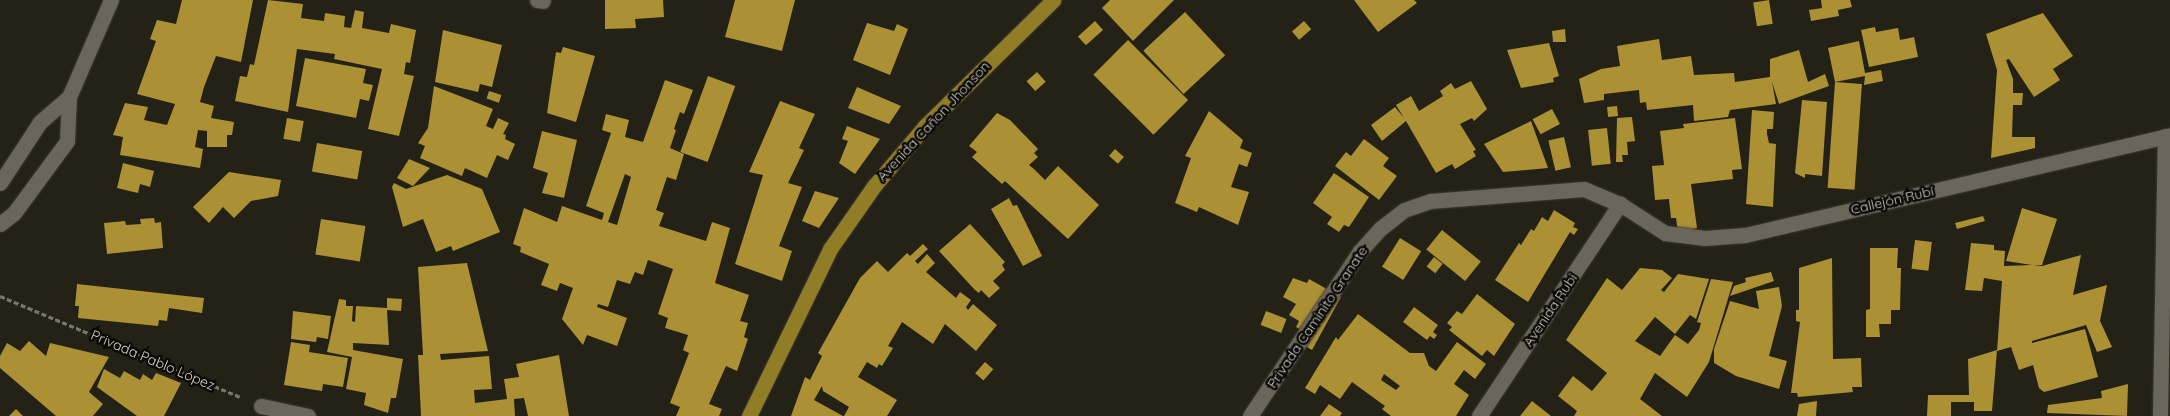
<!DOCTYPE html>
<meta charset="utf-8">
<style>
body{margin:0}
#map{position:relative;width:2170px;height:416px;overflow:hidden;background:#242116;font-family:Quicksand,sans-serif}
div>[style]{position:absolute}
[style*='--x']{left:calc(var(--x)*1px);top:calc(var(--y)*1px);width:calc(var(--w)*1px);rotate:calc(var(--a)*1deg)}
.building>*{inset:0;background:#ab9133;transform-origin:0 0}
.path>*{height:3px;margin-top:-1.5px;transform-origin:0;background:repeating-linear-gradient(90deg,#77756c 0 5px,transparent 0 7.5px)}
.roads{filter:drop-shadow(0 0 1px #3d3a33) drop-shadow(0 0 1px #3d3a33)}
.minor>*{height:15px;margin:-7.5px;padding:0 7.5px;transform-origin:7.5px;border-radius:7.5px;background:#6a665a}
.major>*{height:15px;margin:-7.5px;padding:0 7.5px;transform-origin:7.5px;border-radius:7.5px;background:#907d26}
span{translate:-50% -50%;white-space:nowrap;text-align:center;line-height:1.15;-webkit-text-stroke:5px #0c0a06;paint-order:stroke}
.street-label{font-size:14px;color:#d4d2cb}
</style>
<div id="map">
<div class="building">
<div style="clip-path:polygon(182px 0,253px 0,241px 62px,216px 56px,204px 87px,200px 102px,214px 106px,211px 118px,234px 122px,232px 135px,227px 135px,227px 147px,207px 147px,207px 131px,198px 130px,195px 147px,203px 149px,200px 168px,120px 155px,123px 137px,113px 135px,125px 103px,148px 107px,144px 120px,167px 125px,175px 104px,137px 94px,156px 41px,150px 39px,157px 20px,176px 24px)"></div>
<div style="clip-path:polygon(268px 0,303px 4px,301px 18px,324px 21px,325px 13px,345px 16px,344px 27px,351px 28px,355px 10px,364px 12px,362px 28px,389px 33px,391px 24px,416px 30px,410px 63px,406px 62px,404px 74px,414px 76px,399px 136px,368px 129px,382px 69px,334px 59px,335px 54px,297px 49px,288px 112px,235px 101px,240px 76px,247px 77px,250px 64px,254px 65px)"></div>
<div style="clip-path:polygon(605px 0,663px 0,664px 17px,635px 19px,636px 28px,605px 29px)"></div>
<div style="clip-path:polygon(735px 0,795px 0,782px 51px,725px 37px)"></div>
<div style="clip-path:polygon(1110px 0,1174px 0,1133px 41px,1102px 8px)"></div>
<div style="clip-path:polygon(1354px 0,1414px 0,1417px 3px,1378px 32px)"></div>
<div style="left:1769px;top:0;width:24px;height:16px;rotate:81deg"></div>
<div style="clip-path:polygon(1821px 0,1850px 0,1852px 7px,1838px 10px,1839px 16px,1811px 21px,1809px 10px,1822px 8px)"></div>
<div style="left:1185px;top:12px;width:59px;height:57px;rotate:47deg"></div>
<div style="clip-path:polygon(2043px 13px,2073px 56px,2053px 69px,2060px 80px,2034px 97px,2009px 59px,2006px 60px,2013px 79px,2013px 93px,2023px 93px,2022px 105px,2013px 105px,2012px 137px,2035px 137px,2035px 148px,1991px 158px,1997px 70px,1986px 34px)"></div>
<div style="left:1095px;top:21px;width:12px;height:23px;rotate:48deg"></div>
<div style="left:1304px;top:21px;width:11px;height:16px;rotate:49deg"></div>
<div style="clip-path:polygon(867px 23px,894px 31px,897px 24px,908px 29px,890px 75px,853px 60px)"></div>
<div style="clip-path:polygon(1875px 27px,1876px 32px,1898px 28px,1900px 40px,1914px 37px,1918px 57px,1869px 67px,1861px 30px)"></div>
<div style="clip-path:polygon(1565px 29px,1566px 42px,1553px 42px,1552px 31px)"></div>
<div style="clip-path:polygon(443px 30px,502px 45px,492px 87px,480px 84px,478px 92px,435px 82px)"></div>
<div style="clip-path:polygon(1659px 39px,1662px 60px,1691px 56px,1694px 75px,1734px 73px,1735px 82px,1770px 77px,1770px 59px,1799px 50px,1808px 82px,1825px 74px,1829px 86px,1779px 104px,1772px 82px,1776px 104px,1730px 110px,1728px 117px,1694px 121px,1693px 105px,1647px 110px,1646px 102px,1640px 103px,1639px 90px,1604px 94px,1604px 100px,1584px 103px,1579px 79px,1601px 69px,1620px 66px,1617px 46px)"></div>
<div style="left:1128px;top:40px;width:85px;height:49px;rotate:45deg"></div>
<div style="clip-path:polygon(1859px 41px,1865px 73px,1881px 70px,1883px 81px,1864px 85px,1865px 76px,1835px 82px,1828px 48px)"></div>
<div style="clip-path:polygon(1549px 43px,1559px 76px,1553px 78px,1554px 82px,1521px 88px,1507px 50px)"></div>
<div style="clip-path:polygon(563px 47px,595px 56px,576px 122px,547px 113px,556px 52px,561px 53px)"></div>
<div style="clip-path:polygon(305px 58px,366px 69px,363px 83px,373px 85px,369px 101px,360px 99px,356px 118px,296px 106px)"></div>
<div style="left:1037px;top:72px;width:13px;height:14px;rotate:48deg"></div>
<div style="left:708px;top:76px;width:29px;height:81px;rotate:20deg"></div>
<div style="clip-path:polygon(evenodd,665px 80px,693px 90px,684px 114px,680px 112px,674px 129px,676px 130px,670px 148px,684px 154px,676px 180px,667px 177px,656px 210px,664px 213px,659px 226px,706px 241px,712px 222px,730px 228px,715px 283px,749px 295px,740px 321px,748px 323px,744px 337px,748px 339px,737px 371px,726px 366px,709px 404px,722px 409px,719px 416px,676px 416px,680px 407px,670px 403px,689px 353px,683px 350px,688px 335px,665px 328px,668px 318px,658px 314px,673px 269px,648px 260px,643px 275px,635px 272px,630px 284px,617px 280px,608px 307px,598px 304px,597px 307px,627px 318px,617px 346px,587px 335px,583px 345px,562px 319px,573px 288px,560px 283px,557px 291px,541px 285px,549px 264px,520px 252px,521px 247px,513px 244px,524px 208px,557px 222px,562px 206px,602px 220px,604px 213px,586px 206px,611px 133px,602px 130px,606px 114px,629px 120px,625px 137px,643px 142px,665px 80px,625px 174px,631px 177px,617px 225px,608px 222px,625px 174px)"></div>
<div style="clip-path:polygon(1471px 81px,1487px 109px,1474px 121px,1472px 118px,1460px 124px,1476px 150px,1473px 151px,1476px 156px,1455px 169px,1452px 164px,1436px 173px,1406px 121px,1382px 141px,1371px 125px,1395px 107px,1404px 118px,1396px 105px,1411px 96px,1419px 111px,1443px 96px,1440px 91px,1451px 83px,1455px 89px)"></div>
<div style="left:1835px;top:82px;width:27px;height:106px;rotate:4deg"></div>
<div style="clip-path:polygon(434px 86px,493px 109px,486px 126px,493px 129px,498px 118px,509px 123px,503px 134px,506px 135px,505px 139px,515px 144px,508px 160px,497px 155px,487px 178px,465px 168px,462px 176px,420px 158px,425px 146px,418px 143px,428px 128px)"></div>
<div style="clip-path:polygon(857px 87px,901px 106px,889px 124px,848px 108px)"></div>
<div style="left:489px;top:91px;width:13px;height:8px;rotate:18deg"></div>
<div style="clip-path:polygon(1802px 100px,1827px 102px,1822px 176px,1805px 174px,1805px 178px,1795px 173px)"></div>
<div style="clip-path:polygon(780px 101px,815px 114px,799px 148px,804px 150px,788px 183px,802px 187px,779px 246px,792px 251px,782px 281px,735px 264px,763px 175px,749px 172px)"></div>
<div style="left:1617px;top:106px;width:10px;height:10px;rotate:84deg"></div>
<div style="left:1552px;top:109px;width:17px;height:22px;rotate:62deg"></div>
<div style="clip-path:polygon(1752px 110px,1774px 112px,1773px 129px,1767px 129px,1767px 134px,1769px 143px,1776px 144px,1773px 207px,1746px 204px)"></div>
<div style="clip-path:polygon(1209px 111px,1243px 140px,1240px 148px,1252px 153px,1247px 167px,1239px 164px,1231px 187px,1249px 192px,1238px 225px,1199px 207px,1197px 212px,1175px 203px,1191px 158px,1185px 156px)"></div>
<div style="clip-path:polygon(997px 113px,1010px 120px,1038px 149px,1034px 153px,1038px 157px,1029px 165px,1035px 170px,1045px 180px,1058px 166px,1099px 205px,1068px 239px,1005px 181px,1002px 184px,972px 157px,977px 152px,969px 146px)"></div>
<div style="clip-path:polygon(1632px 117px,1635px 141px,1627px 142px,1628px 155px,1622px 155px,1623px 162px,1616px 162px,1617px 118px)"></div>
<div style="left:287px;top:118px;width:17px;height:21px;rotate:10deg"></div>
<div style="clip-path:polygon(1735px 118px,1742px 169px,1732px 170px,1733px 179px,1691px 184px,1697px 228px,1678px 233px,1676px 218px,1671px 218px,1669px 199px,1655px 200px,1652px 166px,1664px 165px,1660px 131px,1684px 128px,1683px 124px)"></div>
<div style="clip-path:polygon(1531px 121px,1548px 168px,1503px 172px,1484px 144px)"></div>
<div style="clip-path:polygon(847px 126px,880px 139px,855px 174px,839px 163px,848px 141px,842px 139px)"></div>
<div style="left:1607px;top:128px;width:36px;height:19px;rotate:84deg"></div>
<div style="clip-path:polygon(542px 131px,577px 140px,564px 198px,542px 193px,548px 173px,533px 168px)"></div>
<div style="left:1564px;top:137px;width:31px;height:16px;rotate:77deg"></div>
<div style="clip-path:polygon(1364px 139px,1389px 158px,1383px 166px,1397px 176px,1379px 200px,1335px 166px,1346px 152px,1351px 156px)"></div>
<div style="left:317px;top:143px;width:46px;height:29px;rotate:10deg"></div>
<div style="left:1115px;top:149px;width:12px;height:9px;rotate:42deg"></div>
<div style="clip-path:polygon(409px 159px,430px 168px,413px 186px,397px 178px)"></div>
<div style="clip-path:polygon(123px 163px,154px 171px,150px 187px,140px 184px,138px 193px,117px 188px)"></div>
<div style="clip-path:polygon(229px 172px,281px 180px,278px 196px,251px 201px,234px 218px,223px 207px,209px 223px,193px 207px)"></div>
<div style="clip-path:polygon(1334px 173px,1369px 197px,1349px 227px,1344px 225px,1339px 232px,1327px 224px,1332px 217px,1313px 203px)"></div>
<div style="clip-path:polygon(447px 175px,482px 189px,500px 232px,453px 251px,451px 246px,436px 252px,423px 219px,403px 227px,392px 187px,394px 183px,406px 189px)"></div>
<div style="clip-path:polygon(815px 191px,839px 198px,819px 228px,802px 221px)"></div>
<div style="clip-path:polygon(1009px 198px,1013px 206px,1017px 205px,1042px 256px,1023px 266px,991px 209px)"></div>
<div style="clip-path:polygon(2022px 208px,2057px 219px,2042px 265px,2034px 265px,2042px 266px,2081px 255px,2073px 295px,2107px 285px,2100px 321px,2112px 347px,2097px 352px,2086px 325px,2032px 341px,2032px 343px,2085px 329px,2098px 377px,2044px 392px,2039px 388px,2033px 365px,2019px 370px,2011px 347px,1997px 351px,2002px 281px,1984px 278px,1982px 291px,1965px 290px,1971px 243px,1994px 245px,1994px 250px,2005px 251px,2004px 266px,2032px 265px,2006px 261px)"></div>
<div style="clip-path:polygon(1554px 210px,1575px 223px,1573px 227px,1578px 229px,1574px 235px,1570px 232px,1528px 302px,1495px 280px,1519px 243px,1521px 245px,1531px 229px,1534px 231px,1542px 217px,1548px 221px)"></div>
<div style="clip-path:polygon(1983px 216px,1985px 221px,1957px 229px,1955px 223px)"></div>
<div style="clip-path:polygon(154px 218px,155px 223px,161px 222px,163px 248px,107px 254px,104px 223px,125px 221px,126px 225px,141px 224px,140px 219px)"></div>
<div style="left:321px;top:219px;width:45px;height:36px;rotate:9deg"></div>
<div style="clip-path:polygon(970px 224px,1005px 262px,1002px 265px,1005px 270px,993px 281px,1000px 288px,989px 298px,981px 290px,979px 293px,975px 290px,939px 251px)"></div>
<div style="left:1442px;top:230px;width:50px;height:25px;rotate:39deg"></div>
<div style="left:1400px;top:238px;width:25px;height:34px;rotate:32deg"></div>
<div style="left:1915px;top:240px;width:17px;height:29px;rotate:7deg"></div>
<div style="clip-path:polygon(923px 244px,928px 249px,915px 261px,918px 264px,927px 254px,935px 263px,926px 272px,956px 298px,960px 292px,971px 300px,966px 307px,968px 310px,973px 304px,997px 325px,976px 351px,945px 324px,933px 344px,902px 322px,888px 346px,893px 348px,882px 366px,879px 364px,877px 368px,867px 362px,858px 377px,897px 400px,887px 416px,844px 416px,849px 407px,823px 391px,822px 386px,814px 400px,843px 416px,791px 416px,805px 377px,810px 380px,822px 356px,818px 353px,860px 278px,877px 261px,888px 272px,907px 253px,910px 256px)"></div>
<div style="clip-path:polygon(1870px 248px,1898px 248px,1897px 268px,1901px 268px,1900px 310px,1891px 310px,1891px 324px,1879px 324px,1880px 337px,1866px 337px,1866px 310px,1870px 309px)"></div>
<div style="left:1434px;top:257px;width:11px;height:12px;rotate:38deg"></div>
<div style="clip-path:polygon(1832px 258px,1833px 359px,1861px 358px,1862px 387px,1852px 387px,1853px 392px,1798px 397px,1797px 393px,1791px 393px,1800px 322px,1796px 321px,1796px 310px,1799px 310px,1799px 268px)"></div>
<div style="clip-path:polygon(467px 263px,488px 351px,440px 354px,441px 360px,489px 356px,492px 389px,474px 390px,475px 403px,507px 399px,504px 379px,519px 377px,516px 364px,559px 355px,569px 416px,528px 416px,524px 398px,514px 399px,515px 416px,421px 416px,418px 355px,423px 355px,418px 267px)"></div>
<div style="clip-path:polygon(1640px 268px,1662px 270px,1672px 278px,1661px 290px,1664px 292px,1678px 274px,1709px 279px,1696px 319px,1690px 315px,1675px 334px,1655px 317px,1635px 341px,1660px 356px,1675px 335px,1688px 344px,1699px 330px,1701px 323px,1697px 322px,1711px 279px,1733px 282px,1709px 362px,1687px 397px,1655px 373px,1640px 399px,1662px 416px,1574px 416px,1577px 411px,1558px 396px,1573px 376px,1592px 391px,1607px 373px,1566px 340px,1607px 278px,1622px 290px)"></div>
<div style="clip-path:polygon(1771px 272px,1774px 281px,1730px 296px,1734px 286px,1746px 282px,1745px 278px)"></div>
<div style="clip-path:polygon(1293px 278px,1307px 283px,1309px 279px,1341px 297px,1312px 350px,1302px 344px,1308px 333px,1296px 327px,1299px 321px,1289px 315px,1296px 304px,1283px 297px)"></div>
<div style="clip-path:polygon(77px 284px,204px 298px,202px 313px,169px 308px,167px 321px,159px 320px,158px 326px,78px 318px,79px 306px,75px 306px)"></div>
<div style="clip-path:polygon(1779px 287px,1782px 306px,1769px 356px,1787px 361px,1779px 389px,1736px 376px,1714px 363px,1714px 349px,1730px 301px,1759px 309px,1756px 291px)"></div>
<div style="clip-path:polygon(1477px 294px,1515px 324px,1494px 356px,1487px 350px,1482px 356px,1449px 330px,1452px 327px,1447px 323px,1457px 311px,1462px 314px)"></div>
<div style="clip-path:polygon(387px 298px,402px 299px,401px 311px,387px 310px,389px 345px,353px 343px,353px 350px,403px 359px,396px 398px,391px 398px,388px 413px,364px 405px,366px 393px,346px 389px,352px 357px,327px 352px,339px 299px,346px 300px,346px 306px,353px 306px,352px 321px,355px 322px,356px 306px,387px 308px)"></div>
<div style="clip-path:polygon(1414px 307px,1438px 325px,1433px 332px,1437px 335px,1434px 339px,1430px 336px,1427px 340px,1403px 322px)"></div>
<div style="clip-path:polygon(293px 311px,331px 316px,328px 339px,317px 337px,316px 342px,291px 339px)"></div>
<div style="left:1266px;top:311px;width:22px;height:15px;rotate:21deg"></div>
<div style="clip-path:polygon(evenodd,1358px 314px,1410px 353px,1424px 353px,1429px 366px,1436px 371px,1457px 342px,1486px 364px,1475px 379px,1464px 370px,1454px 384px,1469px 395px,1456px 416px,1391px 416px,1382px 409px,1385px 406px,1352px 382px,1340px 399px,1320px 385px,1315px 394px,1305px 388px,1336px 337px,1338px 340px,1358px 314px,1384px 374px,1400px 386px,1396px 390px,1381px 380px,1384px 374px)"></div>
<div style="clip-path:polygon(29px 341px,46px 356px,50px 343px,109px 357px,89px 392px,103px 404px,93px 416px,56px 416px,0 368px,0 356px,7px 343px,20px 351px)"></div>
<div style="clip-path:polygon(291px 342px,310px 345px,309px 352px,348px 358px,343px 387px,323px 384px,322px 391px,284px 385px)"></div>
<div style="clip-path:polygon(1997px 350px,1992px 411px,1974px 411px,1974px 402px,1951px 402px,1951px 416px,1927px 416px,1928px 395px,1969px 395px,1968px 359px)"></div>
<div style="left:985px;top:362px;width:11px;height:15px;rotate:41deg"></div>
<div style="clip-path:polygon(104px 369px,120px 378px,124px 371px,140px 380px,143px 374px,152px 380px,156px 373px,181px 383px,164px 416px,137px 416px,97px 387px)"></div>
<div style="clip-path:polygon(2128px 384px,2127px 416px,2047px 413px,2048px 405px,2102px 398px,2101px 391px)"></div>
<div style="clip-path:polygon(1532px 401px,1551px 416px,1520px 416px)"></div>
<div style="clip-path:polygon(1817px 401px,1816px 416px,1797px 416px,1799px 404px)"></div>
<div style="clip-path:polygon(1329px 404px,1342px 413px,1340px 416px,1320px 416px)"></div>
<div style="clip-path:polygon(16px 409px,23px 416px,9px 416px)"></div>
</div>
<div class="path">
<div style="--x:0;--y:296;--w:260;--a:22.8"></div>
</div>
<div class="roads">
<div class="minor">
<div style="--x:537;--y:0;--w:6;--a:9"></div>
<div style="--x:0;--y:183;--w:73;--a:-56.7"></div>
<div style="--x:40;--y:122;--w:38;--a:-41"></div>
<div style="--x:0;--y:224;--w:18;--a:-38"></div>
<div style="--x:14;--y:213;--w:89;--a:-53.6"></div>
<div style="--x:67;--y:141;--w:44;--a:-87.4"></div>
<div style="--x:69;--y:97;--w:106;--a:-66.6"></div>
<div style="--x:261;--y:406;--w:48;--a:12"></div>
<div style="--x:1250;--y:416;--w:198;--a:-56.3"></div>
<div style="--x:1360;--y:251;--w:31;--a:-48"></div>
<div style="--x:1381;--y:228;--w:29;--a:-38"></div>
<div style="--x:1404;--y:210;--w:28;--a:-19"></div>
<div style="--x:1430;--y:201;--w:154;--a:-4.5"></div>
<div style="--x:1584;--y:189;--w:39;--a:23"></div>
<div style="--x:1620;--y:204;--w:54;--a:32.8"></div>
<div style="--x:1665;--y:233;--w:40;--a:7.1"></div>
<div style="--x:1705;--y:238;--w:40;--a:-4.3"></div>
<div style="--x:1745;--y:235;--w:437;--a:-13.2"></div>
<div style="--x:1479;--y:416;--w:255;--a:-56.4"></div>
<div style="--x:2160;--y:416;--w:280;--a:-89"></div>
</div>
<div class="major">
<div style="--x:749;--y:416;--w:186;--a:-64.1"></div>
<div style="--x:830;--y:249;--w:77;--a:-55.1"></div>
<div style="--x:874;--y:186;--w:79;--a:-49.6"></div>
<div style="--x:925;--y:126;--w:180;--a:-44.5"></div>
</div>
</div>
<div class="street-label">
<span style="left:933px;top:121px;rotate:-47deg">Avenida Cañon Jhonson</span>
<span style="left:1892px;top:200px;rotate:-13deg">Callejón Rubí</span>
<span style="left:1550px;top:310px;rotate:-56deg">Avenida Rubi</span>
<span style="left:1317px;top:317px;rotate:-56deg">Privada Caminito Granate</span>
<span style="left:153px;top:360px;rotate:23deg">Privada Pablo López</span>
</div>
</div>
